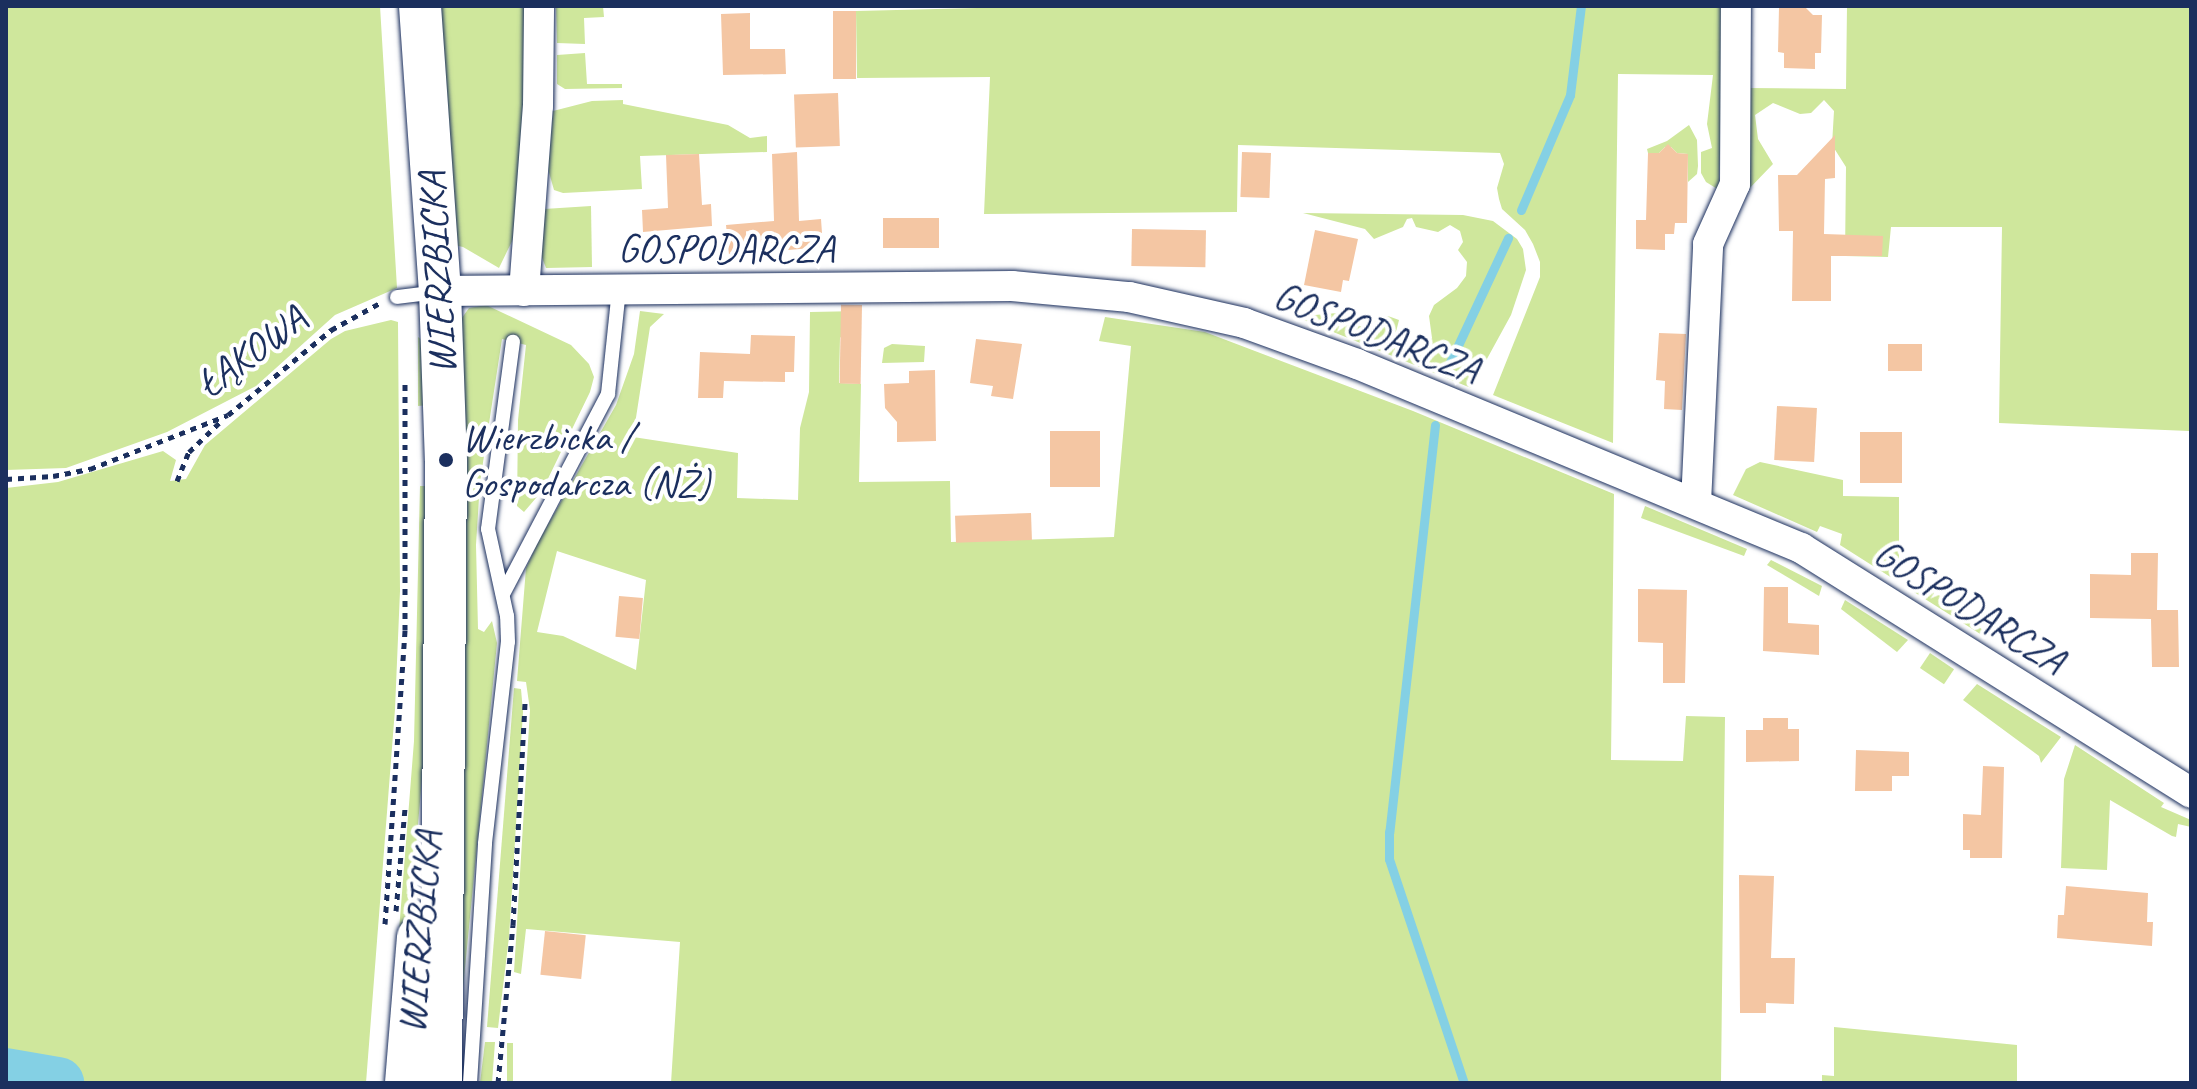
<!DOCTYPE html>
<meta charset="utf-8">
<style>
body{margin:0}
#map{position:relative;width:2197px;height:1089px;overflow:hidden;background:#fff;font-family:Caveat,sans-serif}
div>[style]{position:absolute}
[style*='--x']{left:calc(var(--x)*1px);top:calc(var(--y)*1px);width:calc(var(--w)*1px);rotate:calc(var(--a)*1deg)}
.green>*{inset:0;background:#cfe79c;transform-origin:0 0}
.stream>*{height:9px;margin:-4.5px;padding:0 4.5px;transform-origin:4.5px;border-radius:4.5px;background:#84d0e4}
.river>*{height:52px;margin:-26px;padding:0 26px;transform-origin:26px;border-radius:26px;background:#84d0e4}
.building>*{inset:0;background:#f4c6a3;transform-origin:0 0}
.path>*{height:5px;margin-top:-2.5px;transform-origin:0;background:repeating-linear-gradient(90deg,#1b2f5e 0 6px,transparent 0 12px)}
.roads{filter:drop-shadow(0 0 2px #1b2f5e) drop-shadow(0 0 2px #1b2f5e)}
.lane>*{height:14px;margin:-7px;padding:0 7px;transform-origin:7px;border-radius:7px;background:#fff}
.street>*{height:30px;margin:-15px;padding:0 15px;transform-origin:15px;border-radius:15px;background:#fff}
.secondary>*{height:42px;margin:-21px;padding:0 21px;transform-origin:21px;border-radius:21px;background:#fff}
.dots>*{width:22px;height:22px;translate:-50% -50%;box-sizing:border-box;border:4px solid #fff;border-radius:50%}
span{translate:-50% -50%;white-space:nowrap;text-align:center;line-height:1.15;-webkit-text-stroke:8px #fff;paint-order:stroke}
.street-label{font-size:40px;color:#1b2f5e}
.poi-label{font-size:40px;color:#1b2f5e}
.left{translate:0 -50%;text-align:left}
.frame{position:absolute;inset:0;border:8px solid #1b2f5e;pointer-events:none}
</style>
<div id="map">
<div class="green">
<div style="clip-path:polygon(6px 6px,380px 6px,397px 288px,335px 315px,256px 386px,167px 432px,66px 468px,6px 470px)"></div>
<div style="clip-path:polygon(437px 6px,527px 6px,523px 141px,515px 235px,499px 268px,463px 247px,454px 245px)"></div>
<div style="clip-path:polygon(556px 6px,603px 6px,604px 17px,584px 18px,585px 44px,557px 43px)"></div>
<div style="clip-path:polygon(1057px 6px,1724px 6px,1719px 190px,1706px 182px,1701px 173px,1701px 152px,1712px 148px,1707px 124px,1713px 75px,1618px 74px,1613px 443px,1493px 395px,1540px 277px,1540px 262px,1533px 244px,1525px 230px,1502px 209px,1499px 199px,1497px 188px,1504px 164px,1500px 153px,1238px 145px,1237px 212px,984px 214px,990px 77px,857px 78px,856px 11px)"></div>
<div style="clip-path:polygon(1847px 6px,2191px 6px,2191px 540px,2189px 431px,1999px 423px,2002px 227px,1891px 227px,1888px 257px,1845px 256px,1846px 167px,1832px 145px,1834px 111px,1824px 100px,1811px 113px,1800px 114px,1773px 103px,1755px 115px,1758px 139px,1773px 164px,1744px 194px,1746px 88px,1846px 89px)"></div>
<div style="clip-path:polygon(585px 53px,587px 84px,622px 84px,622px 88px,565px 89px,557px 84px,557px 55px)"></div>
<div style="clip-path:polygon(623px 100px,623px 104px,728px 125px,750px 138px,767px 136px,767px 152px,640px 156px,642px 189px,563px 193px,554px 190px,548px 169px,553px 111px,592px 101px)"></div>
<div style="clip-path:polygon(1689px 125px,1697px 140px,1698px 166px,1697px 174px,1688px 182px,1688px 154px,1677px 153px,1671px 147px,1665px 147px,1659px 153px,1648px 153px,1647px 149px,1667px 141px)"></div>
<div style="clip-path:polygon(591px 206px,592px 267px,546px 268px,541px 255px,544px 209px)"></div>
<div style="clip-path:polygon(1303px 213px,1463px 215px,1493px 221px,1517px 239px,1523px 249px,1526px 270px,1511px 315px,1471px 388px,1294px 316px,1299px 309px,1315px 315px,1337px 313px,1362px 327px,1377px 317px,1388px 316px,1399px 320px,1395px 336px,1398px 344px,1412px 351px,1421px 350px,1432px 338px,1429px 316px,1434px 305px,1457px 288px,1466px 276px,1467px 262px,1458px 250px,1463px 242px,1460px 231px,1450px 225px,1438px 232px,1416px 227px,1412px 218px,1407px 219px,1403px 227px,1374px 239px,1365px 229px)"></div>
<div style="clip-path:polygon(486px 305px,571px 345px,589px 364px,594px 377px,590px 392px,542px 491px,524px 512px,517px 506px,518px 420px,526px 345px,502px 339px,480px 482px,476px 545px,478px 629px,484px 632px,492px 621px,497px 643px,458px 1039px,459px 322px,469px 308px)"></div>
<div style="clip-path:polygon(evenodd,640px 311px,664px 314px,650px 327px,633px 437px,738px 453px,737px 498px,798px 500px,800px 428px,809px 392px,810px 312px,861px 311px,840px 338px,839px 383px,861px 384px,859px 482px,950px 481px,951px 542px,1114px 537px,1131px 346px,1099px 341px,1105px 317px,1205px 332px,1413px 411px,1614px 494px,1611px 760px,1683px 761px,1686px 716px,1725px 717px,1721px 1083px,671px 1083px,680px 942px,526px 929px,521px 974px,514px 972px,530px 710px,526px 682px,517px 681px,526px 568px,538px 542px,616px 405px,634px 354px,640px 311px,557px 551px,646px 580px,636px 670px,563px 636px,537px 632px,557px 551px)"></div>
<div style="clip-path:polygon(391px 320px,398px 322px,400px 591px,395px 709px,366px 1083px,6px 1083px,6px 488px,58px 482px,163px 451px,176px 460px,170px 481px,186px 479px,205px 445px,331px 339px,345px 331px)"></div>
<div style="clip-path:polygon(418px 337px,422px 340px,429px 405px,418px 406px)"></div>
<div style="clip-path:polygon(892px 344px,925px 346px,924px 362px,882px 363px,884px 348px)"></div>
<div style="clip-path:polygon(1760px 462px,1843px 480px,1843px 496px,1899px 497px,1899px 567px,1892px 578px,1840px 545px,1842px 534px,1820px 526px,1817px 532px,1733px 495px,1746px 469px)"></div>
<div style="clip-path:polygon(420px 486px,430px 486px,424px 756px,400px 1030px,387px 1083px,414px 741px)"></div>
<div style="clip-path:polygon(1645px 506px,1747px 549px,1744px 556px,1641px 518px)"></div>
<div style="clip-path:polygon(1771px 560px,1822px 586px,1819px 596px,1767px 565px)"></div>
<div style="clip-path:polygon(1920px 580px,1988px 634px,1985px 637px,1914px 592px)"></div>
<div style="clip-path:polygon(1845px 600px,1908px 640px,1897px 652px,1841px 609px)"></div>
<div style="left:1930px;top:653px;width:29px;height:18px;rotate:34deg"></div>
<div style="clip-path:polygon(1977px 684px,2061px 737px,2041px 763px,2039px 756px,1963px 700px)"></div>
<div style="clip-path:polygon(514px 688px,521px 689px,523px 712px,509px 937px,498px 1028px,487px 1027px)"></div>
<div style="clip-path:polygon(2075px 745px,2164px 803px,2161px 807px,2191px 820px,2191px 827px,2178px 824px,2176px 837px,2172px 836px,2110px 800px,2107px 870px,2061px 868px,2064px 779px)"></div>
<div style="clip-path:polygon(1834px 1027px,2017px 1045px,2017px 1083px,1822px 1083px,1822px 1075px,1834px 1076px)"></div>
<div style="clip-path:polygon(485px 1042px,495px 1042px,492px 1083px,480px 1083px)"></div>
<div style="left:507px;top:1043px;width:6px;height:40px"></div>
</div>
<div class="stream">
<div style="--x:1521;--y:210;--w:125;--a:-66.9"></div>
<div style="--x:1570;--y:95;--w:90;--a:-83"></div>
<div style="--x:1446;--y:371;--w:147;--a:-65"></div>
<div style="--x:1435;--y:425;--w:410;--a:96.4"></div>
<div style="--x:1389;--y:832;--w:27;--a:90"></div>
<div style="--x:1389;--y:859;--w:236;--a:71.5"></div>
</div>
<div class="river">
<div style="--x:6;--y:1074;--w:53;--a:9.8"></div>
</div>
<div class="building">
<div style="clip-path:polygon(1804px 6px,1813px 15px,1822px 15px,1821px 53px,1815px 53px,1815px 69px,1784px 68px,1784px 53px,1778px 52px,1779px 7px)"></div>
<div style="left:833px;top:11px;width:23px;height:68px"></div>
<div style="clip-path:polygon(750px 13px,750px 49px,785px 49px,786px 74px,723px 75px,721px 14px)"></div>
<div style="left:838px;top:93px;width:53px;height:44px;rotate:88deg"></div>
<div style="clip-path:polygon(1835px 135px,1835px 178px,1825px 179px,1824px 234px,1883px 236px,1882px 256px,1831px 256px,1831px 301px,1792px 301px,1793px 231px,1779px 231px,1778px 175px,1797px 175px)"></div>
<div style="clip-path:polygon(1668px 144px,1677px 153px,1688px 154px,1687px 223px,1675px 223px,1674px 234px,1665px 234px,1665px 250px,1636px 249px,1636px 220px,1646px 220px,1648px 153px,1659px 153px)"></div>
<div style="clip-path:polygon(797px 152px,799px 221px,821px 219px,823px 247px,729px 255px,726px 225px,774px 221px,772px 154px)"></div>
<div style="left:1242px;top:152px;width:29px;height:45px;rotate:2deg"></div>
<div style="clip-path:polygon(699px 154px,702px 205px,711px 204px,712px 226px,643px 232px,642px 210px,668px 208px,666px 155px)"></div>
<div style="left:883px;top:218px;width:56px;height:30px"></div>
<div style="left:1132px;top:229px;width:74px;height:37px;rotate:1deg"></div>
<div style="clip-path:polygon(1315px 230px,1358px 239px,1349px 281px,1343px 280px,1341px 292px,1304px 285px)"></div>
<div style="left:862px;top:305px;width:79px;height:21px;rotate:91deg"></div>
<div style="clip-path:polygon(1659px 333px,1686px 334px,1682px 410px,1664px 409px,1665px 381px,1656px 380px)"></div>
<div style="clip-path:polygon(751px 335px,795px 336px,794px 372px,785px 372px,785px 382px,724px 381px,723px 398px,698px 398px,700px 352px,750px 354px)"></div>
<div style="clip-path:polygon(976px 339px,1022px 344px,1013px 399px,991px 396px,993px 386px,970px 383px)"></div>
<div style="left:1888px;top:344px;width:34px;height:27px"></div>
<div style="clip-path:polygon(935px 370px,936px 441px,897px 442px,897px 422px,885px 408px,884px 384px,909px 383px,909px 371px)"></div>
<div style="left:1777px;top:406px;width:40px;height:54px;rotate:3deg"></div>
<div style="left:1050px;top:431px;width:50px;height:56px"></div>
<div style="left:1860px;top:432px;width:42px;height:51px"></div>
<div style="left:1031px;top:513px;width:27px;height:76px;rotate:88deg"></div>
<div style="clip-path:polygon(2131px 553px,2158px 553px,2157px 610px,2178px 610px,2179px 667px,2152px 667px,2151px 619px,2090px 618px,2090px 574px,2131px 575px)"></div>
<div style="clip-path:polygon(1764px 587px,1788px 587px,1788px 623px,1819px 625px,1819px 655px,1763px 651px)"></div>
<div style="clip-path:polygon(1638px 589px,1687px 590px,1685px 683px,1663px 683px,1663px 643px,1638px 642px)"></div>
<div style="left:619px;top:596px;width:24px;height:41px;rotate:5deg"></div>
<div style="clip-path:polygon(1763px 718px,1788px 718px,1788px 729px,1799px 729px,1799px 761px,1746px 762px,1746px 730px,1763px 730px)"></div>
<div style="clip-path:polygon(1856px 750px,1909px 752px,1909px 776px,1892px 776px,1892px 791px,1855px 791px)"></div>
<div style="clip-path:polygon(1983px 766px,2004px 767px,2002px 858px,1970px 858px,1970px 850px,1963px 850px,1963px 814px,1981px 815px)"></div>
<div style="clip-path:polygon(1739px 875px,1774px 876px,1771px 958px,1795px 958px,1794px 1004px,1766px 1003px,1766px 1013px,1740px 1013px)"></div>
<div style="clip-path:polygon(2066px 886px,2148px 893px,2147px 922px,2153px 922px,2152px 946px,2057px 938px,2058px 915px,2064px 915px)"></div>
<div style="left:545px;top:931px;width:41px;height:44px;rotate:6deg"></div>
</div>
<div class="path">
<div style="--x:6;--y:479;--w:47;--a:-3.7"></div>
<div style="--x:53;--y:476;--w:38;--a:-11"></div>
<div style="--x:90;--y:469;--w:148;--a:-21.4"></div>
<div style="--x:228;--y:415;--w:134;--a:-39.5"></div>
<div style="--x:331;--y:330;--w:56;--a:-28.9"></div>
<div style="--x:177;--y:481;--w:31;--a:-68"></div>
<div style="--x:189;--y:452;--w:45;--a:-44.1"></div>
<div style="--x:396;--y:911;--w:102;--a:-85"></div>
<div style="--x:385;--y:924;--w:295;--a:-86.1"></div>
<div style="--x:405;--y:630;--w:248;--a:-90"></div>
<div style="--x:498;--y:1083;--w:159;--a:-84.6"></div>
<div style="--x:513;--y:925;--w:224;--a:-86.9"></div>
</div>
<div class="roads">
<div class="lane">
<div style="--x:397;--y:297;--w:39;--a:-7"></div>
<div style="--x:503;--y:594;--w:226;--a:-62.3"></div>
<div style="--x:608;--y:394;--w:106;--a:-84"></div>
<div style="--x:470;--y:1083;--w:240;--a:-86.4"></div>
<div style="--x:485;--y:843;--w:202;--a:-83.5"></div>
<div style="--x:508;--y:642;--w:26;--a:-92"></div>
<div style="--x:507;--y:616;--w:89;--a:-102.3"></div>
<div style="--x:488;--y:529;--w:189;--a:-82.4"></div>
</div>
<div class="street">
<div style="--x:440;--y:291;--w:572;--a:-0.5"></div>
<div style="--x:1012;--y:286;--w:118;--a:5.4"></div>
<div style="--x:1129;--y:297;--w:118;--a:12.7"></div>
<div style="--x:1244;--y:323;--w:120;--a:19.9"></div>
<div style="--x:1357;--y:364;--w:481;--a:22.5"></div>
<div style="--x:1801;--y:548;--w:461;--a:32.1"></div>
<div style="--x:524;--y:291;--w:186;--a:-85.7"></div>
<div style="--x:538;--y:106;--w:100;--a:-89.4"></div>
<div style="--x:1696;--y:503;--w:259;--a:-87.3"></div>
<div style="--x:1708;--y:244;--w:66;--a:-65.8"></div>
<div style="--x:1735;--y:184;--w:178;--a:-89.7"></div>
</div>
<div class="secondary">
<div style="--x:420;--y:6;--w:286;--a:86"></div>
<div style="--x:440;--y:291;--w:169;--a:88"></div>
<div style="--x:446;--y:460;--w:623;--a:90.46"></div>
<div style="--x:406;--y:1083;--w:146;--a:-85.3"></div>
</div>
</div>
<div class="dots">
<div style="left:446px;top:460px;background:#1b2f5e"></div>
</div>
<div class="street-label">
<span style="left:726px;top:248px">GOSPODARCZA</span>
<span style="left:437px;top:273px;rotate:-93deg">WIERZBICKA</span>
<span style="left:1377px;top:332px;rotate:21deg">GOSPODARCZA</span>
<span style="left:251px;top:351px;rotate:-37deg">ŁĄKOWA</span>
<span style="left:1970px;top:606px;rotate:32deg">GOSPODARCZA</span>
<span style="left:419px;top:932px;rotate:-85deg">WIERZBICKA</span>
</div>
<div class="poi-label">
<span class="left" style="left:462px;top:460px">Wierzbicka /<br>Gospodarcza (NŻ)</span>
</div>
<div class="frame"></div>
</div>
